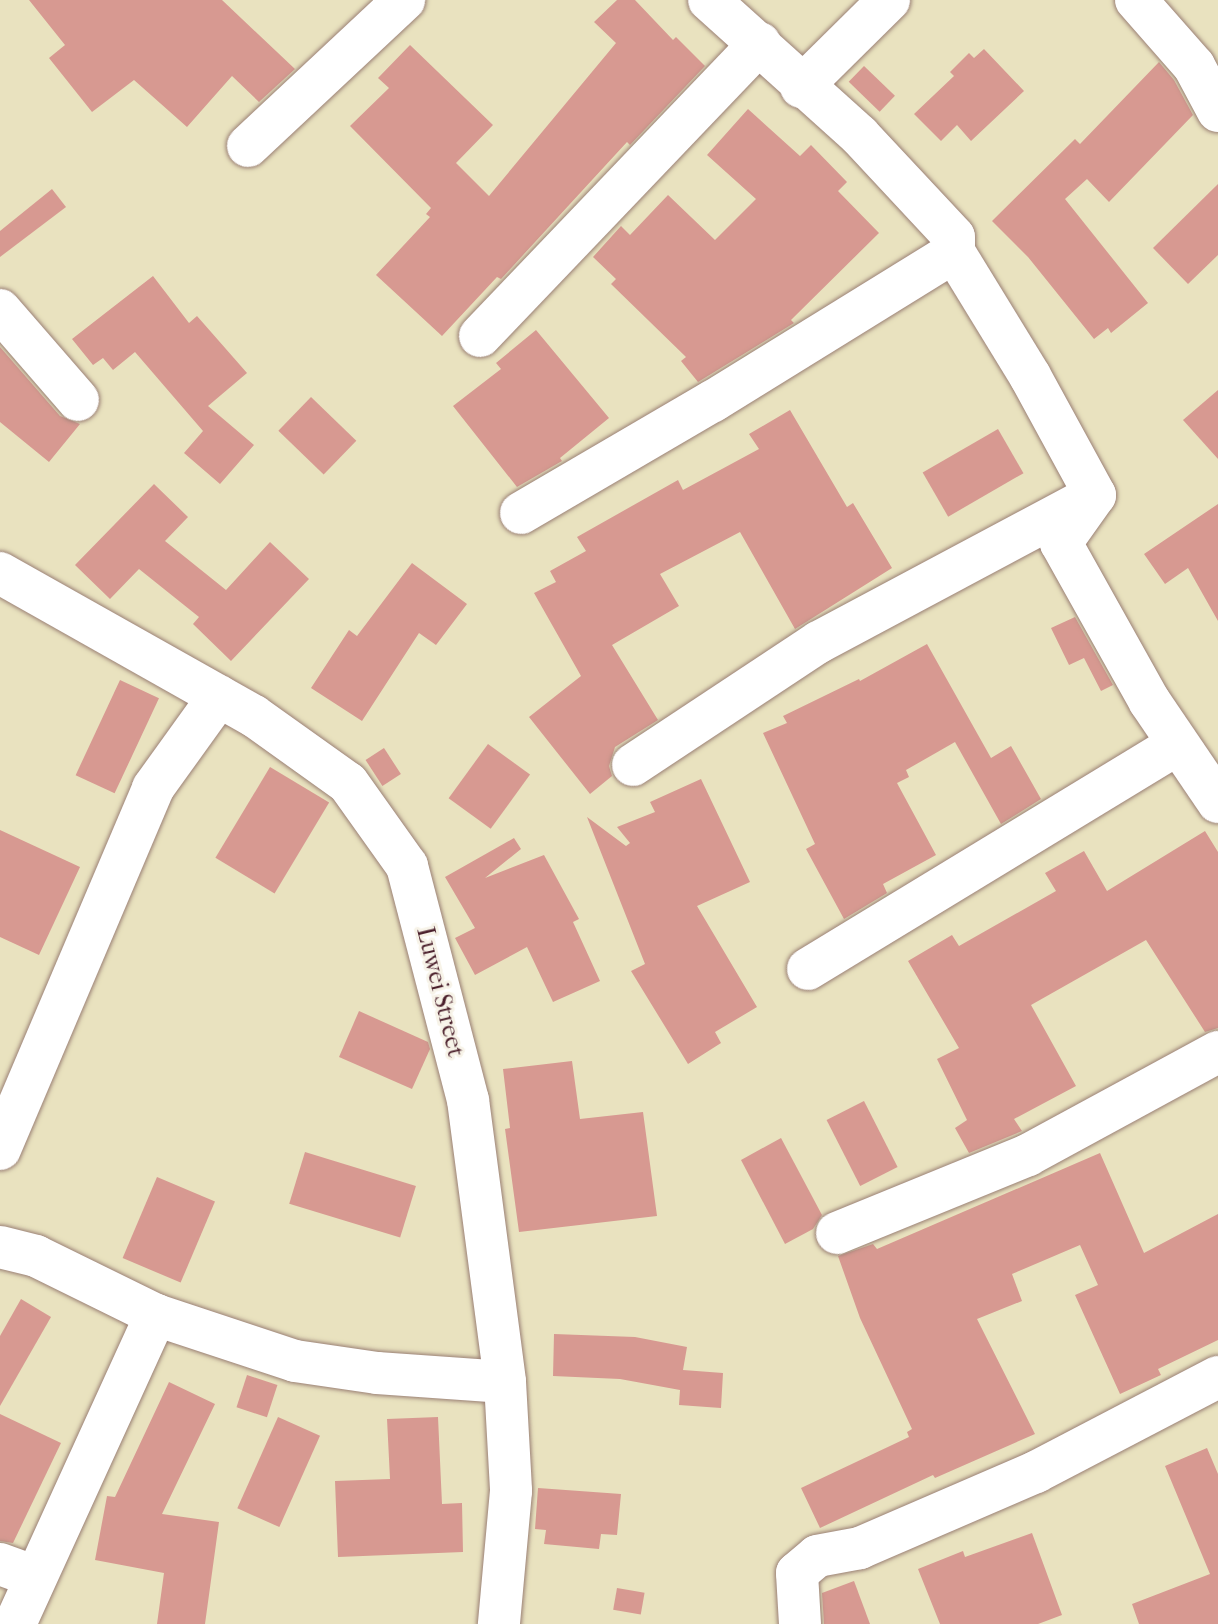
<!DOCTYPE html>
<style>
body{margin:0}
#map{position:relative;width:1218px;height:1624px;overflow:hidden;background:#e9e2bf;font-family:"IM FELL French Canon",serif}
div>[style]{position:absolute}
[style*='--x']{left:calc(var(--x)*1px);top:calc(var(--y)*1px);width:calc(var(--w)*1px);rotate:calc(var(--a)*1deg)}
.building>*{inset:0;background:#d79991;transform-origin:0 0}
.roads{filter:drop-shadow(0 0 2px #9a8075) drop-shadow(0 0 2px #9a8075)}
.minor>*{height:42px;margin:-21px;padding:0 21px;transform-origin:21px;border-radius:21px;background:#fff}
span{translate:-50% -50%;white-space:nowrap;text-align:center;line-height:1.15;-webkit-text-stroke:6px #f7f3e8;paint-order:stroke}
.street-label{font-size:24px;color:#4a1f2b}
</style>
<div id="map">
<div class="building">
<div style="clip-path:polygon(29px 0,222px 0,295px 69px,259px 102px,232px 76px,187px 127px,134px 80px,92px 112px,49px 58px,65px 45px)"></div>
<div style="clip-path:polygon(617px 0,635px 0,673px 40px,676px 37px,705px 66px,630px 145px,627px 142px,501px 279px,497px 277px,442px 336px,376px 275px,430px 217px,426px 214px,431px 208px,350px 126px,389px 88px,378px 78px,410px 45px,493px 125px,456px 163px,489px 196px,616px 43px,594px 22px)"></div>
<div style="clip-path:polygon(984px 49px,1024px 91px,971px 141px,957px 125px,941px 141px,914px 114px,954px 76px,950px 72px,969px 53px,974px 58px)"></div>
<div style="clip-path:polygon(1159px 62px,1174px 80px,1193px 115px,1109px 202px,1087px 179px,1065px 199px,1148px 303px,1111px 333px,1108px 328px,1094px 339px,1028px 257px,992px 221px,1075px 139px,1080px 144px)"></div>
<div style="left:864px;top:66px;width:43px;height:22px;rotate:44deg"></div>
<div style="clip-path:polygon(748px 109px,800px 156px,811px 145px,847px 182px,838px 191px,879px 233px,791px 320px,794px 323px,698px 382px,681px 361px,686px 357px,611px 284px,616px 279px,593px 257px,621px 226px,630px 235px,668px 195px,715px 240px,756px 199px,707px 155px)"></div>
<div style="clip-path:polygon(1218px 184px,1218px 255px,1188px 284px,1153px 248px)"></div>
<div style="clip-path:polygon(52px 189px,66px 207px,0 257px,0 231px)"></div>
<div style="clip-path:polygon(153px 276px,189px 323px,197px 316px,247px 373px,208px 406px,254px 445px,220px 484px,184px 453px,203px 431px,135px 352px,113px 370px,103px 358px,93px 365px,72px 339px)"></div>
<div style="clip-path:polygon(536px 330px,609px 418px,560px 458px,562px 461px,517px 487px,453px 406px,501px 369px,496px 363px)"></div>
<div style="clip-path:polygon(0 347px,60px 416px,80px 424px,49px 462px,0 422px)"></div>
<div style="clip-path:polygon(1218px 390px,1218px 459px,1183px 420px)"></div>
<div style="left:311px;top:397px;width:63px;height:47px;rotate:44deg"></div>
<div style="clip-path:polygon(790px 410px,847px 507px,853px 503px,892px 568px,795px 629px,740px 532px,660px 574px,679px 606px,612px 645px,658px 720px,615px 747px,609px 766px,612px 776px,590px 794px,529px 717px,581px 676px,534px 593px,556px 582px,550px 571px,586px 551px,577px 537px,678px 480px,683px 490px,759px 449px,749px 434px)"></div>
<div style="left:998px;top:429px;width:51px;height:87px;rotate:60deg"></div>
<div style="clip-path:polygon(154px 484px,188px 517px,165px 541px,226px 590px,270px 542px,309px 579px,231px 661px,193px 624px,199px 617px,139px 569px,110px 599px,75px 565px)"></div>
<div style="clip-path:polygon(1218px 504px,1218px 621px,1188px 568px,1165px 584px,1144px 554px)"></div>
<div style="clip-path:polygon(412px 563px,467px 604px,436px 645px,419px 633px,362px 721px,311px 688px,349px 630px,357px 636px)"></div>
<div style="clip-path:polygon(1075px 617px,1113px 685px,1101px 691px,1084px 658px,1069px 665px,1051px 628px)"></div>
<div style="clip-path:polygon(927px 644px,991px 758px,1011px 746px,1041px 799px,1001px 824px,955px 742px,906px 770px,909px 777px,897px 783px,936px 855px,883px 884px,887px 893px,844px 919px,806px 849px,815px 844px,763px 733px,787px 723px,783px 716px,859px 679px,860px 681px)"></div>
<div style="left:120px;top:680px;width:43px;height:105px;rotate:25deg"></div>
<div style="left:488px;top:744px;width:52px;height:67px;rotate:36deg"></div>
<div style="left:384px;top:748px;width:31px;height:22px;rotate:57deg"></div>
<div style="left:270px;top:767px;width:69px;height:106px;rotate:31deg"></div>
<div style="clip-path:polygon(701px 779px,750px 882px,697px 906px,757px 1007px,715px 1032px,721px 1043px,688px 1064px,631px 971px,645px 964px,587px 817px,626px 846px,630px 843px,617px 827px,655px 812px,650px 802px)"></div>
<div style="clip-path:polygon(0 830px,80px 867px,39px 955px,0 937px)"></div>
<div style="clip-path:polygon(1205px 831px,1218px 852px,1218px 1028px,1205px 1032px,1146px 940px,1031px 1005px,1076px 1086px,1014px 1119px,1022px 1131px,969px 1153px,955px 1128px,967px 1120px,937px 1059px,959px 1048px,908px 961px,952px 935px,959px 946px,1056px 891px,1045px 873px,1084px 851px,1107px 891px)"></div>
<div style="clip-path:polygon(514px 838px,521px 849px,485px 878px,544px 855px,579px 919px,573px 922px,600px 981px,553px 1002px,527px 947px,475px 975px,455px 938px,475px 928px,445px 877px)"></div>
<div style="clip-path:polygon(359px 1011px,428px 1042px,430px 1049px,412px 1089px,339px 1057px)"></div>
<div style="clip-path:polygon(572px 1061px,580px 1119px,643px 1112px,657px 1216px,519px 1232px,505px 1129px,510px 1128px,503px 1069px)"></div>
<div style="left:864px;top:1101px;width:74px;height:42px;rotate:63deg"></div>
<div style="clip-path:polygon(781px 1138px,822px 1215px,813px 1229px,785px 1244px,741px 1160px)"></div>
<div style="left:305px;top:1152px;width:116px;height:54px;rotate:17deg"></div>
<div style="clip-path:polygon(1100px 1153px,1144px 1253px,1218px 1214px,1218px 1340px,1158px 1369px,1161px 1375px,1120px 1394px,1075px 1295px,1098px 1285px,1080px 1245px,1012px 1274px,1022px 1301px,977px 1319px,1035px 1434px,935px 1478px,933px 1475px,820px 1528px,801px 1488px,909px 1437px,907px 1432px,912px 1429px,860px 1318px,838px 1256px,873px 1244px,877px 1249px)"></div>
<div style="left:157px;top:1177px;width:63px;height:88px;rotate:23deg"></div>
<div style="clip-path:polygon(21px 1299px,51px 1317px,0 1406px,0 1336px)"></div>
<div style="clip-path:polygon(554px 1334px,635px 1337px,687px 1347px,683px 1370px,723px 1373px,721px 1408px,679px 1405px,680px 1390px,620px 1379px,553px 1376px)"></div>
<div style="left:247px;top:1375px;width:32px;height:34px;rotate:18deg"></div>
<div style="clip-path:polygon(169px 1382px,215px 1404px,162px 1514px,219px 1522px,205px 1624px,157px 1624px,164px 1573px,95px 1560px,107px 1496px,115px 1497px)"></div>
<div style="clip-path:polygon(0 1414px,61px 1443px,13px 1543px,0 1541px)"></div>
<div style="left:278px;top:1417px;width:46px;height:100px;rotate:24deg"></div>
<div style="clip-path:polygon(438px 1417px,442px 1504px,462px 1503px,463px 1552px,338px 1557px,335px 1481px,390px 1479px,387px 1419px)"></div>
<div style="clip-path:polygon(1207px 1448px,1218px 1474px,1218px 1624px,1139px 1624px,1132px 1604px,1210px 1574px,1165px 1466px)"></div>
<div style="clip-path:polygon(538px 1488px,621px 1494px,617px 1535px,601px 1534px,599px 1549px,544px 1544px,546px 1530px,535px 1529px)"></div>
<div style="clip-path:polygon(1032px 1533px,1062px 1615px,1038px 1624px,940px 1624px,918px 1569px,963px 1551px,965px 1557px)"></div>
<div style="clip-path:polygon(854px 1581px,870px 1624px,824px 1624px,822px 1593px)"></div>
<div style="left:617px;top:1588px;width:28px;height:22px;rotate:10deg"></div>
</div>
<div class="roads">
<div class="minor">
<div style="--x:709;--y:0;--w:202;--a:42"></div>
<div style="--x:859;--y:135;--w:139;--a:47"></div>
<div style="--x:954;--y:237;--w:15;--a:90"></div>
<div style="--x:954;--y:252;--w:145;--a:58.5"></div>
<div style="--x:1030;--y:376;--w:136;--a:61.4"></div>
<div style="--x:1095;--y:495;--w:59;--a:125.3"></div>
<div style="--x:1061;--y:543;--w:182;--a:60.8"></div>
<div style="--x:1150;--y:702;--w:121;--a:55.8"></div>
<div style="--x:1136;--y:0;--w:88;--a:48.7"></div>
<div style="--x:1194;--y:66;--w:51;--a:61.9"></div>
<div style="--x:801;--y:87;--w:124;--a:-44.7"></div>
<div style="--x:248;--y:146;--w:214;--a:-43.1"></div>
<div style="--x:0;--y:310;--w:119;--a:49.1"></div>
<div style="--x:480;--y:336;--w:405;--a:-46.3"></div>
<div style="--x:521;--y:513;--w:222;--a:-30.3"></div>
<div style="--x:713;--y:401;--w:283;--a:-31.7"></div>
<div style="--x:0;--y:573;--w:291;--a:29.4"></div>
<div style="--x:254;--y:716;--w:115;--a:35.5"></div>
<div style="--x:348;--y:783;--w:102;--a:54.6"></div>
<div style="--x:407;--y:866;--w:242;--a:75.4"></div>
<div style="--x:468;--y:1100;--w:284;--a:82.5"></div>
<div style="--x:505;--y:1382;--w:109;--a:86.8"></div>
<div style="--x:511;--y:1491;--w:134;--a:95.2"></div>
<div style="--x:633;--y:765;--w:223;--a:-33.5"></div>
<div style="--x:819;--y:642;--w:304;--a:-28.1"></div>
<div style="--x:808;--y:969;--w:432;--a:-31.3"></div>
<div style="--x:0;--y:1149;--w:392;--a:-67"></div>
<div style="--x:153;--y:788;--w:113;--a:-54.3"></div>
<div style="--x:837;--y:1233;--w:206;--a:-22.2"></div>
<div style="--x:1028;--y:1155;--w:216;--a:-28.5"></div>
<div style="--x:0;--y:1247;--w:37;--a:14"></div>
<div style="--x:36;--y:1256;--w:134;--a:26.2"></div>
<div style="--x:156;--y:1315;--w:146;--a:18.3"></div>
<div style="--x:295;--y:1361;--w:83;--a:8.3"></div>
<div style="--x:377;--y:1373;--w:128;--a:4"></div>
<div style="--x:0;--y:1564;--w:38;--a:20"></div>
<div style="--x:15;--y:1624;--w:340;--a:-65.5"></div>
<div style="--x:800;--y:1624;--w:51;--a:-93.4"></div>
<div style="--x:797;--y:1573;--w:26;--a:-40"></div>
<div style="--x:817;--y:1556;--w:44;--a:-10.5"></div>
<div style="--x:860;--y:1548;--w:192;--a:-23.4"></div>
<div style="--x:1036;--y:1472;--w:205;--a:-27.6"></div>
</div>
</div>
<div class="street-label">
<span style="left:440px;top:992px;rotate:76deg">Luwei Street</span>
</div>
</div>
